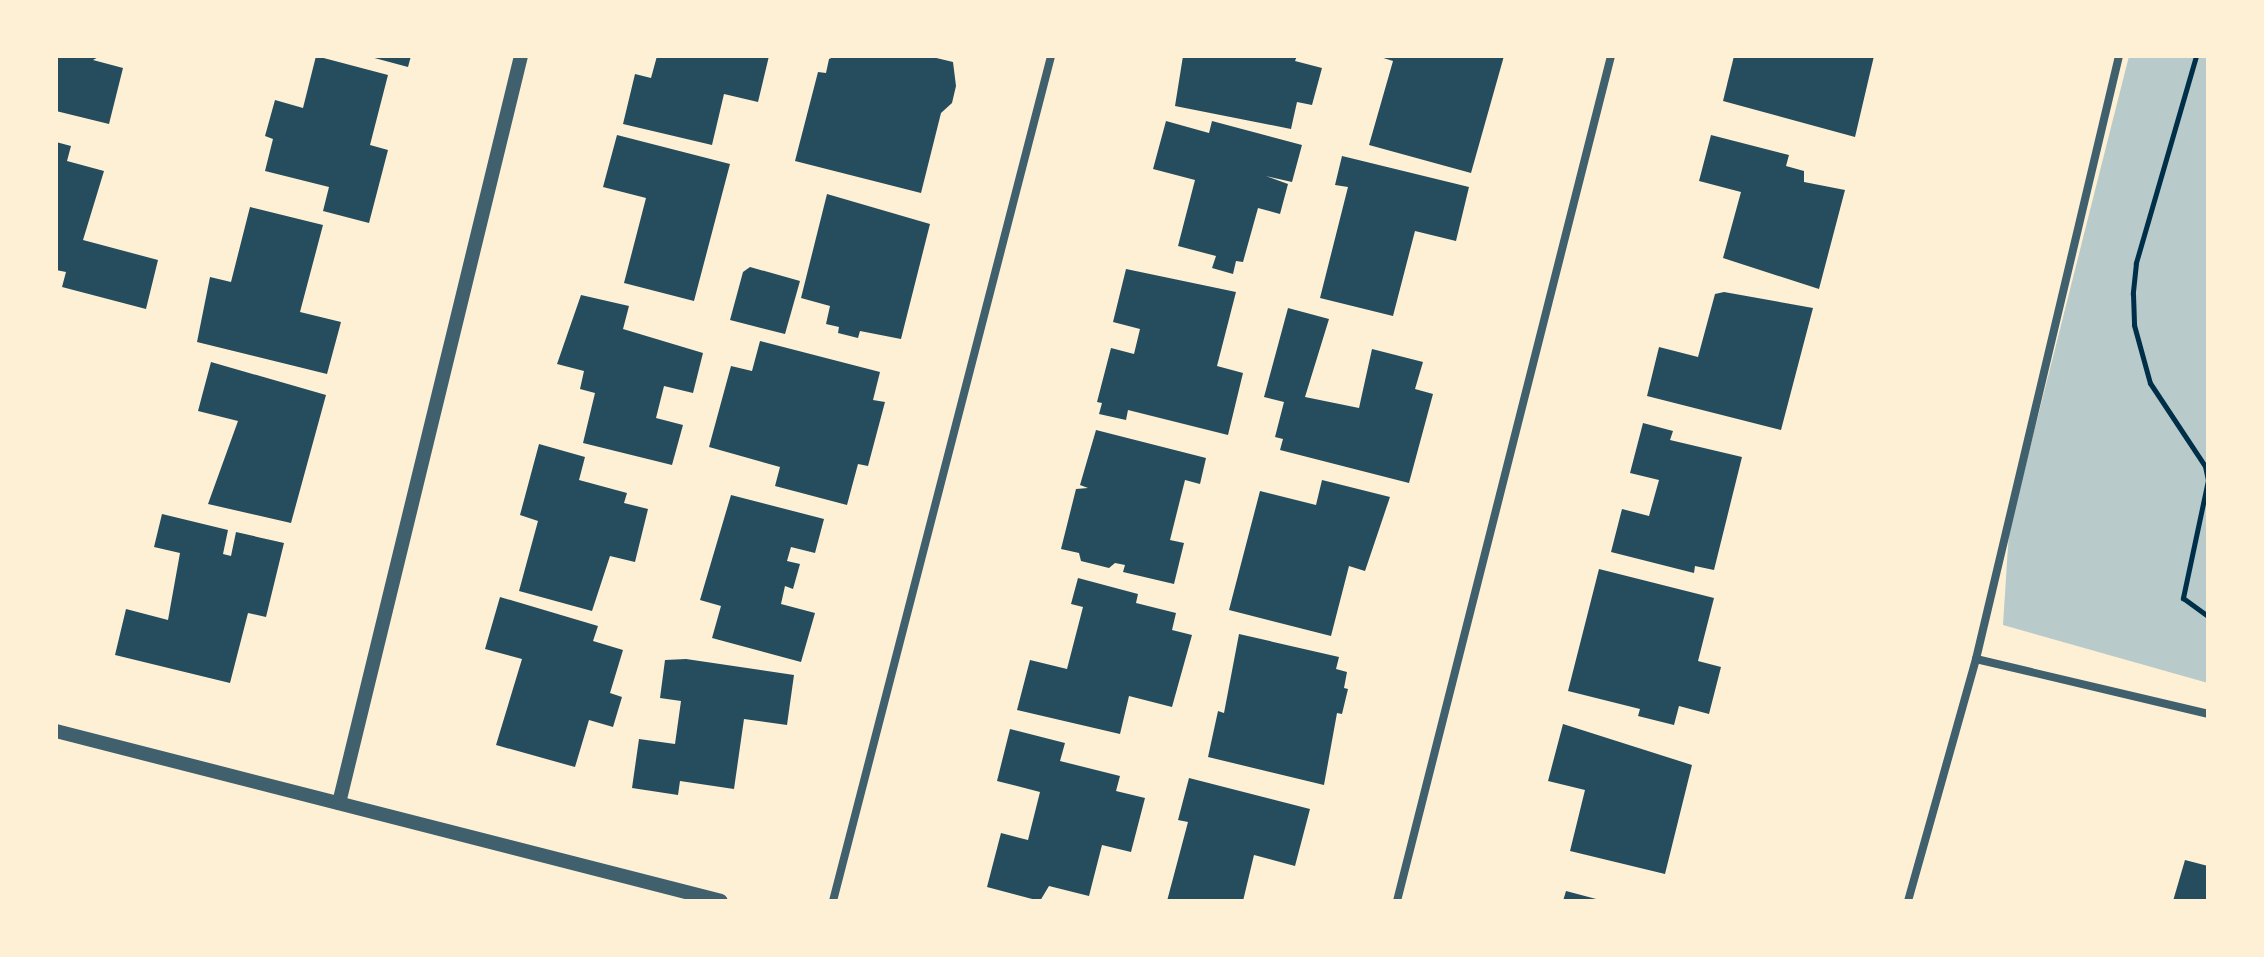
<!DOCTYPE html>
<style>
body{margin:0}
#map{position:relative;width:2264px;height:957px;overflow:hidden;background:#fdf0d5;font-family:Spectral,serif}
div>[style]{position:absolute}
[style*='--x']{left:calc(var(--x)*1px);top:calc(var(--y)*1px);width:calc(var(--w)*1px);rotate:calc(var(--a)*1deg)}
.green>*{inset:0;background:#b9caca}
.building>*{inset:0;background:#264d5e}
.path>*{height:5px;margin:-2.5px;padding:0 2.5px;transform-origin:2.5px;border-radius:2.5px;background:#003049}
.minor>*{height:8px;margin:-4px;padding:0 4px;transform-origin:4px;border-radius:4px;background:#3f606c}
.tertiary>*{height:14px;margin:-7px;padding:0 7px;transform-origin:7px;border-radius:7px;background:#3f606c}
span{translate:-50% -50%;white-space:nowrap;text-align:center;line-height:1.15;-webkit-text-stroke:6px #fdf0d5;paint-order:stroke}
.frame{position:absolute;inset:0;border:58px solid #fdf0d5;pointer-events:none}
</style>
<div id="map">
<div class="green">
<div style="clip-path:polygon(2129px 56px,2208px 56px,2208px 683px,2003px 625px,2009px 531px)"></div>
</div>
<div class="building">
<div style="clip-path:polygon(56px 56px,100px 56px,93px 60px,123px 68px,109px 124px,56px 111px)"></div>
<div style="clip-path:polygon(316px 56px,388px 75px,370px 145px,388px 150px,369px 223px,323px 211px,329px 187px,265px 171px,273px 139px,265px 136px,275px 100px,303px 108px)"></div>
<div style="clip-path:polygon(367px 56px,411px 56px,408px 67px)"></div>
<div style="clip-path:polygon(657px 56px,769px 56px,758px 102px,724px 94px,712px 145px,623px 124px,635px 74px,651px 78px)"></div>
<div style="clip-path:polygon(836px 56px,928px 56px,953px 62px,956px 86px,952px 103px,941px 113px,921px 193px,795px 161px,818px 72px,826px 73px,829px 59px)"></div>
<div style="clip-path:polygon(1183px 56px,1297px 56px,1295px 61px,1322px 68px,1312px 105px,1297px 102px,1291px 129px,1175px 106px)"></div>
<div style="clip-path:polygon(1377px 56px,1504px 56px,1471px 173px,1369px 145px,1393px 61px)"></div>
<div style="clip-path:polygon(1734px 56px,1874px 56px,1855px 137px,1723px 101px)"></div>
<div style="clip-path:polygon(1166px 121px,1209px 133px,1212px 121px,1302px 145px,1292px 182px,1266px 176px,1288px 184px,1280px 214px,1258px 208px,1243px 262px,1236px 261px,1233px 274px,1212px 268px,1216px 256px,1178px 246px,1195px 180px,1153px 169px)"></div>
<div style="clip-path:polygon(617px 135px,730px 164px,694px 301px,624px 283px,646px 198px,603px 187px)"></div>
<div style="clip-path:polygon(1711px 135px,1789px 155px,1786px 166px,1804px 171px,1804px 182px,1845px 190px,1819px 289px,1723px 258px,1741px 192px,1699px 181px)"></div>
<div style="clip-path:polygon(56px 142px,71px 146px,67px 161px,104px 171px,83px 240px,158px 260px,146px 309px,62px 287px,66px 272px,56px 270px)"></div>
<div style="clip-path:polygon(1342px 156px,1469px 187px,1456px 241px,1415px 231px,1393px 316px,1320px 298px,1348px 187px,1335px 185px)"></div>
<div style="clip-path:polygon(827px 194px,930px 224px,901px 339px,860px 331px,858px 338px,838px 333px,839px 327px,826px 324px,830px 306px,801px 298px)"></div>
<div style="clip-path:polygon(250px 207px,323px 225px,300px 312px,341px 322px,327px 374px,197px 342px,210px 277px,231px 282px)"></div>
<div style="clip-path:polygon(750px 267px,800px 281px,785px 334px,730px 320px,743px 272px)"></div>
<div style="clip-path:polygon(1126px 269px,1236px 292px,1217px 366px,1243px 373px,1228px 435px,1128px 410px,1126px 420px,1099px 414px,1102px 403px,1097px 402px,1111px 348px,1134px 354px,1140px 329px,1113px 322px)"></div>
<div style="clip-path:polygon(1724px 292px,1813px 308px,1781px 430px,1647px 396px,1659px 347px,1698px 357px,1715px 294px)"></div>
<div style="clip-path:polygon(581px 295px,629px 306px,623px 329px,703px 353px,693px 393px,664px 386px,656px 418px,683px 425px,672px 465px,583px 443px,595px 393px,580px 389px,584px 371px,557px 364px)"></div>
<div style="clip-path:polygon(1288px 308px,1329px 319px,1305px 397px,1359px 408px,1372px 349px,1423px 362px,1415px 389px,1433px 394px,1409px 483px,1280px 450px,1283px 439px,1275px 437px,1284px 402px,1264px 397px)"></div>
<div style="clip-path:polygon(760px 341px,880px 372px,873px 400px,885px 402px,868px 466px,858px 464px,847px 505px,775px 486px,780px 467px,709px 447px,731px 366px,752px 371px)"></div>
<div style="clip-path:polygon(211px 362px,326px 395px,291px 523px,208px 504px,238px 421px,198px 411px)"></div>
<div style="clip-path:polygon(1643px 423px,1673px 431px,1670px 440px,1742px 457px,1714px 570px,1695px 566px,1694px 573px,1611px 552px,1622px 509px,1649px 516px,1659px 480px,1630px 473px)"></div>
<div style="clip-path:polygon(1096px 430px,1206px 458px,1200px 484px,1185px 480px,1170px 540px,1184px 543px,1174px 584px,1123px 572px,1125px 565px,1115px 563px,1109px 568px,1081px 561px,1079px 553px,1061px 549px,1076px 489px,1088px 488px,1080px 485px)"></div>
<div style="clip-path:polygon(539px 444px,585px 457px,579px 480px,627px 493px,624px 503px,648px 509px,635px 562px,610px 556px,592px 611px,519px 591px,538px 521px,520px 515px)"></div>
<div style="clip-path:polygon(1322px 480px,1390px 497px,1365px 571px,1349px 566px,1331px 636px,1229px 610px,1260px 491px,1316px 505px)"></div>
<div style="clip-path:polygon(731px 495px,824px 519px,815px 553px,791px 547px,787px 561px,800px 564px,793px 589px,785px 586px,781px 604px,815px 613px,801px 662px,712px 638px,721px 606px,700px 600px)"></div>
<div style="clip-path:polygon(162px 514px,228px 530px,223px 554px,231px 556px,236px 532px,284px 543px,266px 617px,248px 613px,230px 683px,115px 655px,126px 609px,168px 620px,180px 553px,154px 547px)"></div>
<div style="clip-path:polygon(1599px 569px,1714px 598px,1698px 661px,1721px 667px,1709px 714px,1679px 706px,1674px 725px,1638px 716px,1640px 709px,1568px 691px)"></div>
<div style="clip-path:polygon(1078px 578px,1138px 594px,1136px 603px,1176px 613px,1172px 630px,1192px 635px,1172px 707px,1129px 696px,1120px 734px,1017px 710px,1030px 660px,1067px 669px,1083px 607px,1071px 604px)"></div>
<div style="clip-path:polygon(500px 597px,598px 626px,593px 641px,623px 650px,610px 693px,622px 697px,613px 727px,589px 720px,575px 767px,496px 745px,522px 659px,485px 649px)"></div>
<div style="clip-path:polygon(1239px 634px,1339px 657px,1336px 669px,1347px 672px,1344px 688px,1348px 689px,1342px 714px,1337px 713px,1324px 785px,1208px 757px,1218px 711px,1224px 713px)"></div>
<div style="clip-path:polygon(686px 659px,794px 675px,787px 725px,744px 719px,734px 789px,680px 781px,678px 795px,632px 788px,639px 739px,675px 744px,681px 701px,660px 698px,665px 660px)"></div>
<div style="clip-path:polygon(1563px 724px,1692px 765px,1665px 874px,1570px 851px,1585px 790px,1548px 781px)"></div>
<div style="clip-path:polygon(1010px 729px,1065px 743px,1060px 761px,1120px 776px,1116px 791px,1145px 798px,1131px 852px,1102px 845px,1089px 896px,1049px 886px,1040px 901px,987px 887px,1001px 833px,1028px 840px,1040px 792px,997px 781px)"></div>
<div style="clip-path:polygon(1189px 778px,1310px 809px,1295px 866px,1254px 855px,1243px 901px,1167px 901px,1188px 822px,1178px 820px)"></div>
<div style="clip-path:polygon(2185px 860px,2208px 866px,2208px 901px,2173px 901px)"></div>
<div style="clip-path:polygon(1566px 891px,1600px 900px,1600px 901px,1563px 901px)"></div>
</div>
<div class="path">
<div style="--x:2196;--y:56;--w:216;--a:106.2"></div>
<div style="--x:2136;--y:263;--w:31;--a:96"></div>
<div style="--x:2133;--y:294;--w:31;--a:88"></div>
<div style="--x:2134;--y:325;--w:60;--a:74.6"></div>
<div style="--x:2150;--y:383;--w:100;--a:56.5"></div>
<div style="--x:2205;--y:466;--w:14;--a:78"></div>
<div style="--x:2208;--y:480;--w:121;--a:102"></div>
<div style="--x:2183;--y:598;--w:31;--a:36"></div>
</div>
<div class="minor">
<div style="--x:1976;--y:659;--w:238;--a:13.3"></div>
<div style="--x:833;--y:901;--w:873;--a:-75.53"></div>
<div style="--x:1397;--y:901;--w:872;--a:-75.79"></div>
<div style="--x:1908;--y:901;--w:251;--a:-74.3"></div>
<div style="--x:1976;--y:659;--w:620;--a:-76.66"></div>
</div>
<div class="tertiary">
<div style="--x:56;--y:731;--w:686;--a:14.34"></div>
<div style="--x:339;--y:803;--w:769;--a:-76.31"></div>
</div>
<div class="frame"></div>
</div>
